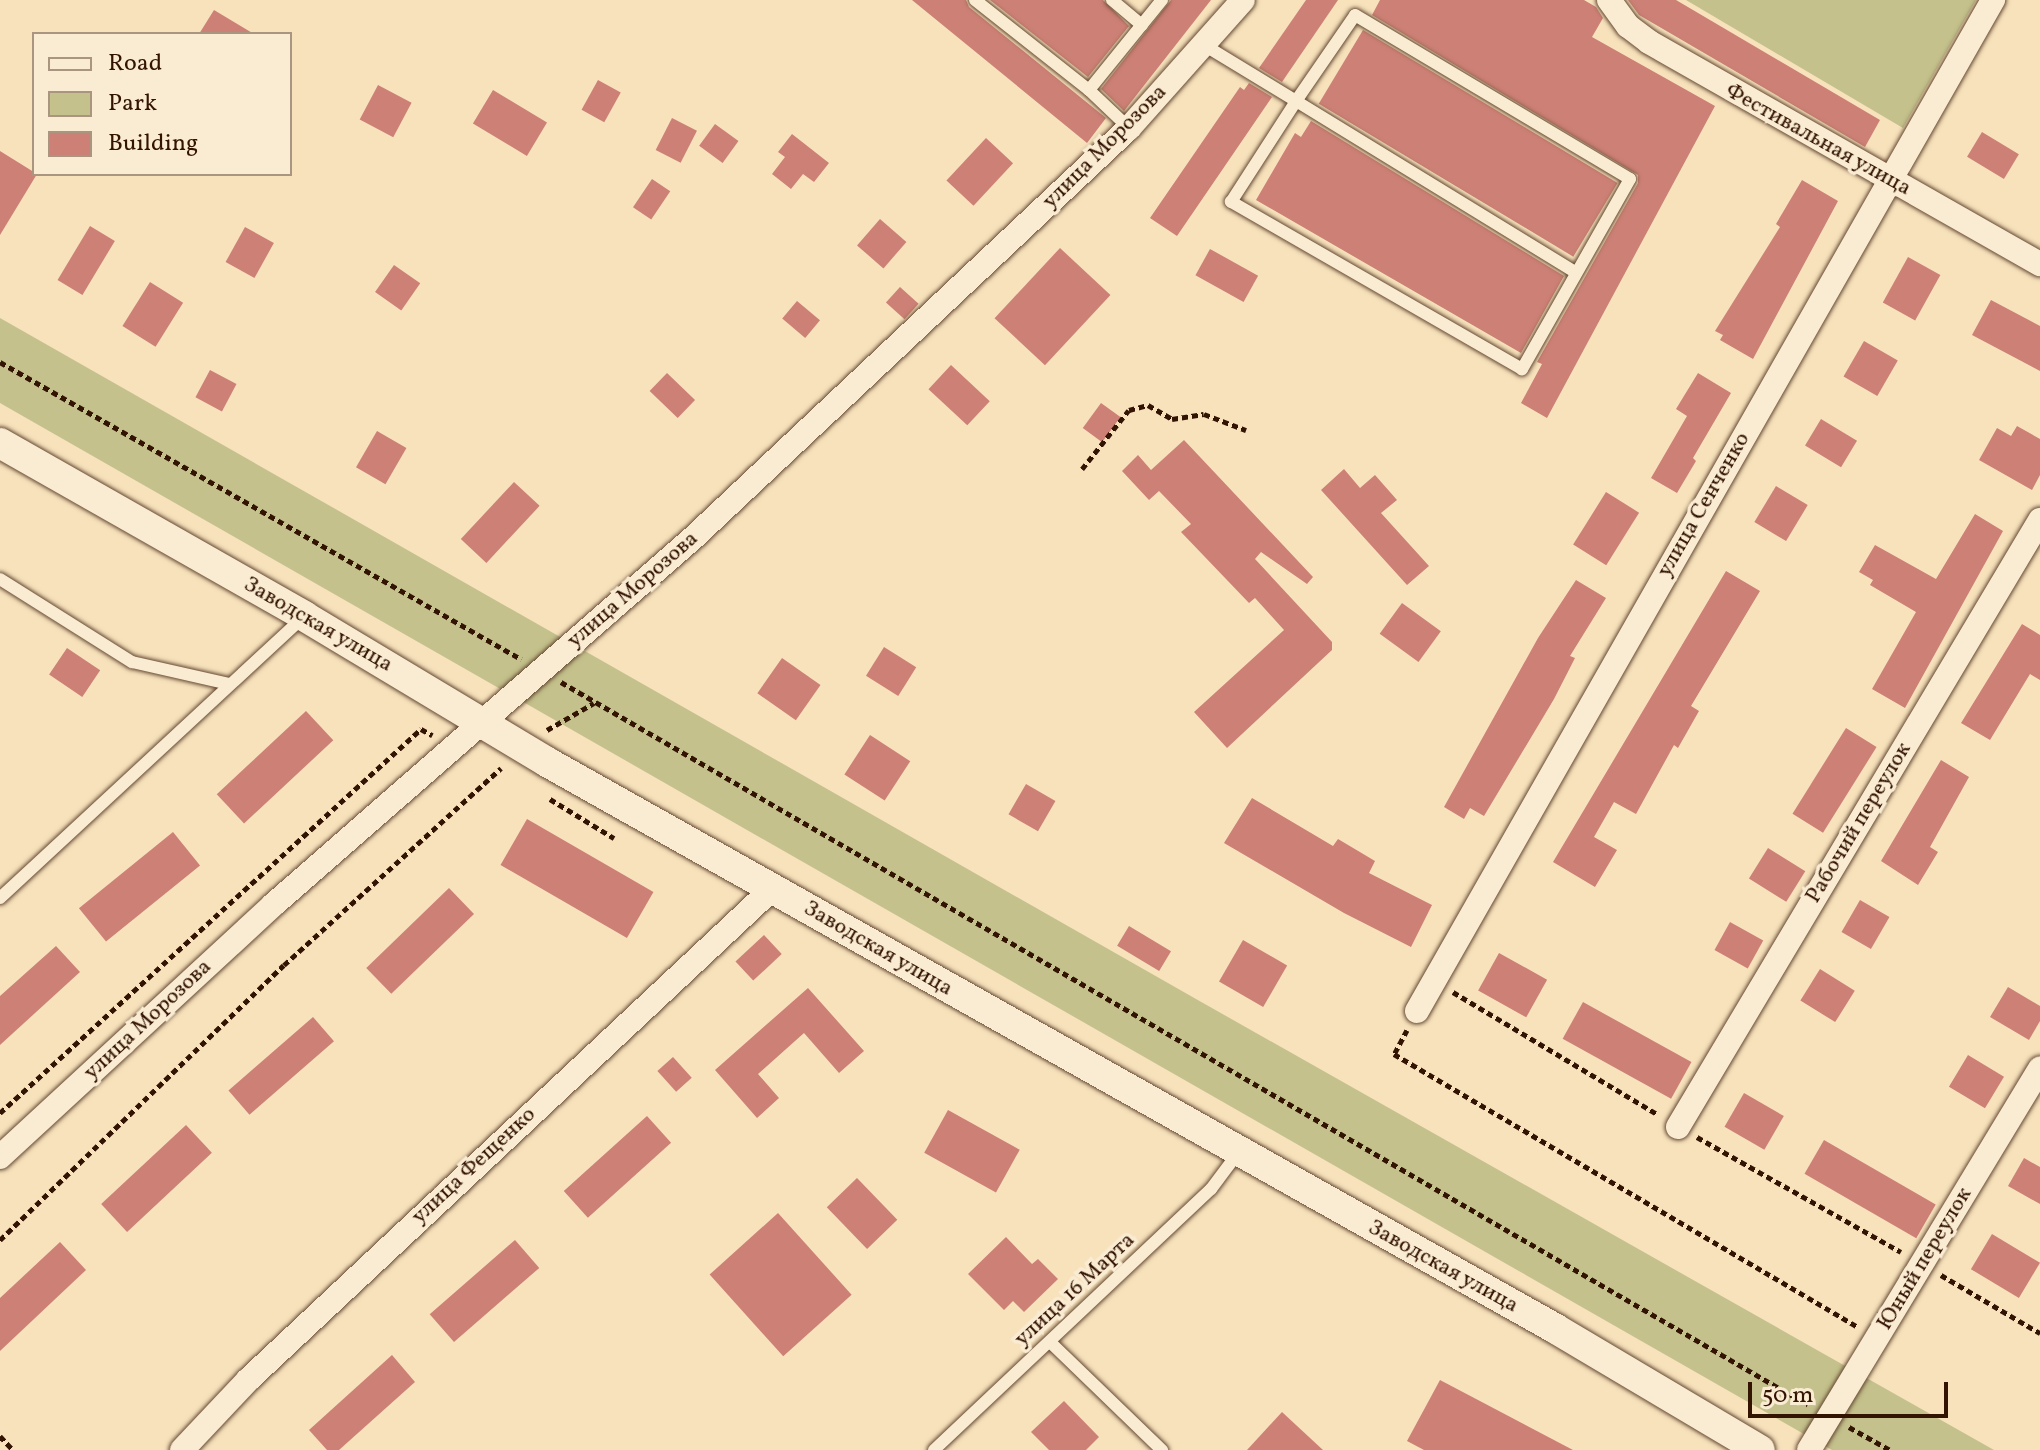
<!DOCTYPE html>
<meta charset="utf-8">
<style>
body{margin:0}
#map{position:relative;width:2040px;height:1450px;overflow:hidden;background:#f7e2bc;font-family:Vollkorn,serif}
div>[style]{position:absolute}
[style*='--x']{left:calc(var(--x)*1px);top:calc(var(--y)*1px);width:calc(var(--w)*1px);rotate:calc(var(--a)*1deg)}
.green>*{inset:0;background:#c4c18c}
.building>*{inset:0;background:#cd8076;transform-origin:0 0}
.path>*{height:5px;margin-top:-2.5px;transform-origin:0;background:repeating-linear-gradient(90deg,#331403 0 6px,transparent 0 10px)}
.roads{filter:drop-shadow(0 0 2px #644831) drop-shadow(0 0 2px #644831)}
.service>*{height:12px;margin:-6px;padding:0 6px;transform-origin:6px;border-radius:6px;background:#faecd3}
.minor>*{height:24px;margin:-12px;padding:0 12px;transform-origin:12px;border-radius:12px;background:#faecd3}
.tertiary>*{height:30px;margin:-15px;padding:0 15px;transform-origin:15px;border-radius:15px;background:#faecd3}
span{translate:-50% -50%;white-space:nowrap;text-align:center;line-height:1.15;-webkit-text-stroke:7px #faecd3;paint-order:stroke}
.street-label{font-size:22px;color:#331403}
.legend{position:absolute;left:32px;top:32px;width:260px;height:144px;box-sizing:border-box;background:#faecd3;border:2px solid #aa9680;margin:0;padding:10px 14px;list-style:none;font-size:24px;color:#331403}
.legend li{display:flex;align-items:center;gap:16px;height:40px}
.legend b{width:40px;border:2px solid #aa9680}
.scale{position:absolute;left:1748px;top:1382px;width:200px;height:36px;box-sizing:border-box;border:4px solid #331403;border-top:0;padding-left:10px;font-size:24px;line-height:28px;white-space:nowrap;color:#331403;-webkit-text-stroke:6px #faecd3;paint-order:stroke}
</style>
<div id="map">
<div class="green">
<div style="clip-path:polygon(1686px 0,1976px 0,1903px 128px)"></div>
<div style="clip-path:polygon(0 318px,1196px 999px,1994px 1450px,1832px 1450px,0 403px)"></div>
</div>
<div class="building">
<div style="clip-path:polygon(912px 0,966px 0,969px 7px,1106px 118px,1087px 143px)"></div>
<div style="clip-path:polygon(990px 0,1103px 0,1129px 26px,1088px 77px)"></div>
<div style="clip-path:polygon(1171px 0,1211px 0,1124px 111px,1101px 89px)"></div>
<div style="clip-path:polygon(1306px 0,1338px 0,1282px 82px,1259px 68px)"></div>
<div style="clip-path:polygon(1380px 0,1584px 0,1596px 7px,1603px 18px,1592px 37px,1715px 106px,1547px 418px,1521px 403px,1542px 364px,1537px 362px,1638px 183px,1638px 175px,1372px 15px)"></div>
<div style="clip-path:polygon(1628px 0,1676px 0,1880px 120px,1865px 147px,1639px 15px)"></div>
<div style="clip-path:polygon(214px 10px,254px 34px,199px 34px)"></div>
<div style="left:1363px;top:30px;width:297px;height:86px;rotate:31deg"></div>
<div style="left:598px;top:80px;width:26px;height:34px;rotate:29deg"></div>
<div style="clip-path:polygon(1249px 83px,1272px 97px,1177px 236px,1150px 218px,1240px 87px,1244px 90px)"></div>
<div style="left:378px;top:85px;width:38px;height:39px;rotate:28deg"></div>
<div style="left:493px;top:90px;width:63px;height:39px;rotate:31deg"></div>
<div style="left:672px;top:118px;width:28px;height:36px;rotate:27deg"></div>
<div style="clip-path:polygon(1311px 121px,1564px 276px,1521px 353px,1256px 200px,1295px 133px,1301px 137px)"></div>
<div style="left:715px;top:124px;width:29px;height:27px;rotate:36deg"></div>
<div style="left:1982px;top:132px;width:43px;height:29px;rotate:31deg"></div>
<div style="clip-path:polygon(792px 134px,829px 163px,814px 182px,803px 174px,791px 189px,772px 174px,785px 157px,778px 152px)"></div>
<div style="left:986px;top:138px;width:37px;height:58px;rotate:43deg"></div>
<div style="clip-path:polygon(0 151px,37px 174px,0 235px)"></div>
<div style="left:652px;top:179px;width:22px;height:34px;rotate:34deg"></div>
<div style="clip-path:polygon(1802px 180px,1838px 201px,1753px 359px,1720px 340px,1723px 335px,1715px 331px,1780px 227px,1776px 224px)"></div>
<div style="left:880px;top:219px;width:35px;height:35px;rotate:41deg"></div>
<div style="left:90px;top:226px;width:29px;height:63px;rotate:31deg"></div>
<div style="left:245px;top:227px;width:33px;height:40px;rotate:29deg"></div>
<div style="left:1060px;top:248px;width:69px;height:96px;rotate:43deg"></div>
<div style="left:1210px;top:249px;width:55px;height:30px;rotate:29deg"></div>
<div style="left:1908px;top:257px;width:37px;height:52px;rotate:29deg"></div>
<div style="left:394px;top:265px;width:32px;height:33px;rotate:35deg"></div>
<div style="left:150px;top:282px;width:39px;height:52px;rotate:32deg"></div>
<div style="left:900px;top:287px;width:25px;height:21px;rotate:42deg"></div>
<div style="clip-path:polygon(1991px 300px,2040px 326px,2040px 371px,1972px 335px)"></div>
<div style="left:797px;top:301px;width:30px;height:23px;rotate:40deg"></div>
<div style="left:1864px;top:341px;width:39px;height:41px;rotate:30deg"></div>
<div style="left:951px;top:365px;width:53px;height:33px;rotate:43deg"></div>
<div style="left:210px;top:370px;width:30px;height:31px;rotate:28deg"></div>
<div style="left:667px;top:373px;width:39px;height:25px;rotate:44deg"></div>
<div style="clip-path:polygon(1698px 373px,1731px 393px,1693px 458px,1696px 461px,1677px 493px,1651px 478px,1687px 416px,1676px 409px)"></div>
<div style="left:1101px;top:403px;width:24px;height:31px;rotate:36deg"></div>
<div style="left:1821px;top:419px;width:42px;height:31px;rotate:31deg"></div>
<div style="clip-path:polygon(2017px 426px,2040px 439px,2040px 475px,2032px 490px,1979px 460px,1997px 428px,2011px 436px)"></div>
<div style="left:377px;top:431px;width:34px;height:42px;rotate:30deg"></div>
<div style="clip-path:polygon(1184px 440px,1313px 577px,1307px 584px,1261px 552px,1255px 559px,1332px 642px,1332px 650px,1227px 748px,1194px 712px,1284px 630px,1255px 598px,1249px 603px,1181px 532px,1191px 524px,1159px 491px,1149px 500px,1122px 471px,1138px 455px,1151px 470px)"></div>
<div style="clip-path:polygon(1344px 469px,1360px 488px,1375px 475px,1397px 500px,1381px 513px,1429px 566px,1407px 585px,1321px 490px)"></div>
<div style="left:514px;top:482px;width:35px;height:78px;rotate:43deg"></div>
<div style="left:1776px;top:486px;width:37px;height:42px;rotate:31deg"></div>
<div style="left:1606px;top:492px;width:39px;height:62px;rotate:32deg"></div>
<div style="clip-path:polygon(1975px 514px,2003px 531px,1905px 708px,1872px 689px,1916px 612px,1870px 585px,1873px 580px,1859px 572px,1875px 545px,1936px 579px)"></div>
<div style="clip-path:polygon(1726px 571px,1760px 591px,1691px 706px,1699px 711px,1678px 748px,1674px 745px,1636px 814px,1614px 802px,1594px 837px,1617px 850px,1595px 887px,1553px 862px)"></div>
<div style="clip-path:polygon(1576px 580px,1606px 598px,1570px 656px,1575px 658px,1554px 699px,1484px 816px,1470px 808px,1464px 819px,1444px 807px,1538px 638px)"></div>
<div style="left:1402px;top:603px;width:48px;height:38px;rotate:36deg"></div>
<div style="clip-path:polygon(2022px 624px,2040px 635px,2040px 680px,2030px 674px,1990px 740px,1961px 723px)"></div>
<div style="left:884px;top:647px;width:38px;height:34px;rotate:32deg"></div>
<div style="left:67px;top:648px;width:40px;height:32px;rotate:34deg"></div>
<div style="left:782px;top:658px;width:47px;height:43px;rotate:35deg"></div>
<div style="left:306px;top:711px;width:40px;height:122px;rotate:47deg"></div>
<div style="left:1846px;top:728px;width:36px;height:101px;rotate:32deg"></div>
<div style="left:870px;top:735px;width:48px;height:47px;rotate:33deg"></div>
<div style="clip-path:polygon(1941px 760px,1969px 777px,1930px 847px,1938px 852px,1918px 885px,1881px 861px)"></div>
<div style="left:1026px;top:784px;width:34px;height:35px;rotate:30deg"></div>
<div style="clip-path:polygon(1252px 798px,1333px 846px,1338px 839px,1375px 861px,1369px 873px,1432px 905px,1411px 947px,1344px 913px,1224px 843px)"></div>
<div style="left:527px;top:819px;width:146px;height:53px;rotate:30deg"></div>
<div style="left:173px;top:832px;width:43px;height:121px;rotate:51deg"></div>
<div style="left:1768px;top:848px;width:44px;height:36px;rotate:32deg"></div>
<div style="left:449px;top:888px;width:36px;height:115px;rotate:46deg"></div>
<div style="left:1860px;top:900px;width:34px;height:37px;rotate:30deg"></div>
<div style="left:1730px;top:922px;width:38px;height:32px;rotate:29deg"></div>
<div style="left:1129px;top:926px;width:49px;height:23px;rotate:31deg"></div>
<div style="left:764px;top:935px;width:26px;height:39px;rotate:47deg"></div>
<div style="left:1243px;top:940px;width:51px;height:48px;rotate:30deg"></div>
<div style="clip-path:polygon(56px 946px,80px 972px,0 1045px,0 996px)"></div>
<div style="left:1499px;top:953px;width:55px;height:43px;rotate:29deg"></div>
<div style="left:1820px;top:969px;width:41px;height:37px;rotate:32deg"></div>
<div style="clip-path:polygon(2008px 987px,2040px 1006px,2040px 1021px,2029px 1040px,1990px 1017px)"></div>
<div style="clip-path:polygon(808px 988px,864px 1051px,839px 1073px,804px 1033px,758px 1074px,779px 1098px,757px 1118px,715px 1070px)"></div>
<div style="left:1583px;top:1002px;width:124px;height:42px;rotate:29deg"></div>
<div style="left:313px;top:1017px;width:32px;height:112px;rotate:49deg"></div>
<div style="left:1968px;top:1055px;width:42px;height:37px;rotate:31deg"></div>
<div style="left:673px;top:1057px;width:28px;height:21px;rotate:48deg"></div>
<div style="left:1744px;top:1093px;width:46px;height:39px;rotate:30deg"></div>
<div style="left:948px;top:1110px;width:82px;height:49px;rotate:29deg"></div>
<div style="left:647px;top:1116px;width:36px;height:112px;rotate:48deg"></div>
<div style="left:186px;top:1125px;width:38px;height:116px;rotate:47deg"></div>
<div style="left:1824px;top:1140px;width:129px;height:39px;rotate:30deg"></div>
<div style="clip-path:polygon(2024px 1158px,2040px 1167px,2040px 1204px,2008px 1186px)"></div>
<div style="left:857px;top:1178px;width:58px;height:42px;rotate:46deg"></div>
<div style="left:778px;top:1213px;width:110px;height:92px;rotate:48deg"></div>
<div style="left:1992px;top:1234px;width:56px;height:41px;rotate:31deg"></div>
<div style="clip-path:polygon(1006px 1237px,1032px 1264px,1038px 1259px,1058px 1279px,1024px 1312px,1013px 1301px,1004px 1310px,968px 1274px)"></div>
<div style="left:515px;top:1240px;width:37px;height:113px;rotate:49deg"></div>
<div style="clip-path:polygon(60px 1242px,86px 1270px,0 1351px,0 1298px)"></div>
<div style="clip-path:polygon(392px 1355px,415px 1382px,339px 1450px,327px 1450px,309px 1430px)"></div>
<div style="clip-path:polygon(1440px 1380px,1573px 1450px,1424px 1450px,1407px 1441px)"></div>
<div style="clip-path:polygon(1064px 1401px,1099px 1437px,1086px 1450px,1049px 1450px,1031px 1432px)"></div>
<div style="clip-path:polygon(1282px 1412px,1323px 1450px,1247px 1450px)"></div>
</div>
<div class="path">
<div style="--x:0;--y:362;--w:600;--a:29.69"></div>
<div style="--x:1082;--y:469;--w:75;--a:-51.5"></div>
<div style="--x:1129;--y:410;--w:20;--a:-15"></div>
<div style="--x:1148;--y:405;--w:28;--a:30"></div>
<div style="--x:1172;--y:419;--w:32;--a:-9"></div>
<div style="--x:1204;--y:414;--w:45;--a:20.9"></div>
<div style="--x:561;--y:682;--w:1441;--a:30.1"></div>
<div style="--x:547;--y:730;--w:54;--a:-29.9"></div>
<div style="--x:550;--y:799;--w:75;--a:31.4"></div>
<div style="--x:1453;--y:992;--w:238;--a:30.9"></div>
<div style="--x:1407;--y:1030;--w:27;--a:118"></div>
<div style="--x:1394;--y:1054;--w:538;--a:30.47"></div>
<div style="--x:0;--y:1113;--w:570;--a:-42.37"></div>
<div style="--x:421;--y:729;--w:13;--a:29"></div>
<div style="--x:1697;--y:1137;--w:234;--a:29.4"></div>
<div style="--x:0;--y:1240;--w:395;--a:-44.1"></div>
<div style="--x:284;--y:965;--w:293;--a:-42.2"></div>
<div style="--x:1941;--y:1275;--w:115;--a:30.4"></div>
<div style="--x:1849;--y:1427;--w:47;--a:29.3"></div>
<div style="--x:0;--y:1436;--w:19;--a:47"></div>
</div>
<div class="roads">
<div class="service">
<div style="--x:975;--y:0;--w:145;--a:38.3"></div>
<div style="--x:1089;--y:90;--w:55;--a:43.5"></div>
<div style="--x:1112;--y:0;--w:39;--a:40"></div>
<div style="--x:1204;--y:45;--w:108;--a:31.3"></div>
<div style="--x:1296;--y:101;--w:104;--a:-55.5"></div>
<div style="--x:1355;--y:15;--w:320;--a:30.8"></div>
<div style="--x:1630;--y:179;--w:219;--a:119.6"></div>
<div style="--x:1522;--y:369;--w:336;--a:-150.1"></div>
<div style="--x:1231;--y:202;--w:120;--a:-57.2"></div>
<div style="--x:1296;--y:101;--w:327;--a:31.5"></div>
<div style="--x:1089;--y:90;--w:116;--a:-51"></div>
<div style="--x:0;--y:579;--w:156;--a:32.2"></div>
<div style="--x:132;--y:662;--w:99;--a:12.8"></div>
<div style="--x:0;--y:898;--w:413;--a:-42.8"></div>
<div style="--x:1050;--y:1342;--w:156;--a:44"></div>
<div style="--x:934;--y:1450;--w:381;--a:-43.3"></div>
<div style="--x:1211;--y:1189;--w:45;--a:-53.1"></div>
</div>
<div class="minor">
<div style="--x:1609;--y:0;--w:32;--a:54"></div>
<div style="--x:1628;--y:26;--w:26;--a:37"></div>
<div style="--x:1649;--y:42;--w:450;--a:29.6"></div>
<div style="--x:1417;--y:1011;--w:1164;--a:-60.33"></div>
<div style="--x:1678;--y:1127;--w:707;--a:-59.19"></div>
<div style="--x:0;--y:1157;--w:372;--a:-42.7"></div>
<div style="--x:273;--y:905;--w:558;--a:-41.15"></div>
<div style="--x:693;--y:538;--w:598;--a:-43.24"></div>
<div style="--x:1129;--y:128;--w:171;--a:-48.3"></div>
<div style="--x:182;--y:1450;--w:96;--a:-46.7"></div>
<div style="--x:248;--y:1380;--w:718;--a:-43.14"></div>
<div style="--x:1809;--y:1450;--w:446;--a:-58.8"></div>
</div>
<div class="tertiary">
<div style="--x:0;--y:443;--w:350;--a:29.6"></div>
<div style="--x:304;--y:616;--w:283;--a:31"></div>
<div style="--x:547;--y:762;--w:1157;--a:29.33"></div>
<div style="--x:1556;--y:1329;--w:237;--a:30.7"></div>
</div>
</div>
<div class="street-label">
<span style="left:1818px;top:140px;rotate:29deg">Фестивальная улица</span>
<span style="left:1105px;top:147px;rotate:-45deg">улица Морозова</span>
<span style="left:1704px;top:505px;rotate:-60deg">улица Сенченко</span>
<span style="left:633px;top:590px;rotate:-41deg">улица Морозова</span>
<span style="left:318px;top:625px;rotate:30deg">Заводская улица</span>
<span style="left:1859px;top:823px;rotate:-59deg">Рабочий переулок</span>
<span style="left:878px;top:949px;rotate:30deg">Заводская улица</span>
<span style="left:148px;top:1020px;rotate:-43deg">улица Морозова</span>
<span style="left:474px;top:1166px;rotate:-43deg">улица Фещенко</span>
<span style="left:1925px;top:1259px;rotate:-59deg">Юный переулок</span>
<span style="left:1443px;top:1267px;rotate:29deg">Заводская улица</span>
<span style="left:1075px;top:1290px;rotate:-43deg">улица 16 Марта</span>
</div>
<ul class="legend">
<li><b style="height:10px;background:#faecd3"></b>Road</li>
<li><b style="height:22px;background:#c4c18c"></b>Park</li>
<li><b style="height:22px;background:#cd8076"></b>Building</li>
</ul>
<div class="scale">50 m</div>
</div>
